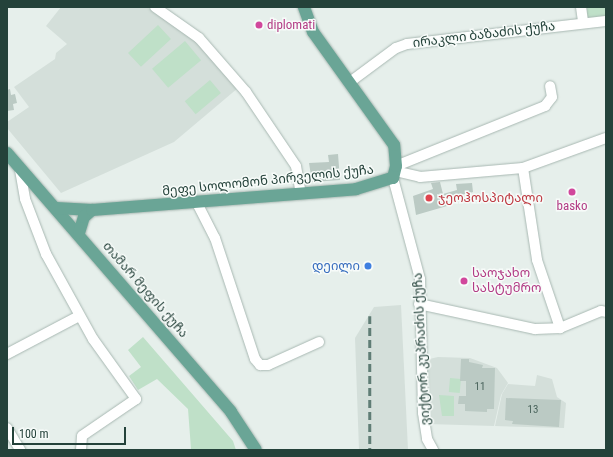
<!DOCTYPE html>
<meta charset="utf-8">
<style>
body{margin:0}
#map{position:relative;width:613px;height:457px;overflow:hidden;background:#e6efeb;font-family:"Roboto Condensed","Noto Sans Georgian",sans-serif}
div>[style]{position:absolute}
[style*='--x']{left:calc(var(--x)*1px);top:calc(var(--y)*1px);width:calc(var(--w)*1px);rotate:calc(var(--a)*1deg)}
.built>*{inset:0;background:#d4dfda}
.green>*{inset:0;background:#bfe0c8;transform-origin:0 0}
.building>*{inset:0;background:#bbcac4}
.roads{filter:drop-shadow(0 0 1px #a8b8b2) drop-shadow(0 0 1px #a8b8b2)}
.minor>*{height:10px;margin:-5px;padding:0 5px;transform-origin:5px;border-radius:5px;background:#fff}
.major>*{height:12px;margin:-6px;padding:0 6px;transform-origin:6px;border-radius:6px;background:#6aa596}
.rail>*{height:2.5px;margin-top:-1.25px;transform-origin:0;background:repeating-linear-gradient(90deg,#5f7d75 0 8px,transparent 0 12px)}
.dots>*{width:11px;height:11px;translate:-50% -50%;box-sizing:border-box;border:2px solid #f7fbf9;border-radius:50%}
span{translate:-50% -50%;white-space:nowrap;text-align:center;line-height:1.15;-webkit-text-stroke:3px #f7fbf9;paint-order:stroke}
.number-label{font-size:11px;color:#4a645c}
.number-label span{-webkit-text-stroke-width:0}
.hotel-label{font-size:13px;color:#b23c85}
.left{translate:0 -50%;text-align:left}
.street-label{font-size:13px;color:#24423a}
.health-label{font-size:13px;color:#be3a42}
.shop-label{font-size:13px;color:#366cbe}
.right{translate:-100% -50%;text-align:right}
.frame{position:absolute;inset:0;border:8px solid #24423a;pointer-events:none}
.scale{position:absolute;left:12px;top:427px;width:114px;height:18px;box-sizing:border-box;border:2px solid #24423a;border-top:0;padding-left:5px;font-size:12px;line-height:14px;white-space:nowrap;color:#24423a;-webkit-text-stroke:3px #f7fbf9;paint-order:stroke}
</style>
<div id="map">
<div class="built">
<div style="clip-path:polygon(61px 7px,146px 7px,180px 25px,238px 88px,174px 142px,61px 193px,7px 128px,7px 122px,29px 107px,14px 87px,55px 59px,56px 53px,67px 44px,46px 26px)"></div>
<div style="clip-path:polygon(401px 305px,408px 450px,359px 450px,355px 338px,374px 307px)"></div>
<div style="clip-path:polygon(438px 357px,470px 358px,497px 368px,508px 383px,501px 395px,494px 426px,428px 424px,425px 360px)"></div>
<div style="clip-path:polygon(537px 375px,552px 379px,557px 397px,566px 403px,564px 428px,495px 426px,502px 394px,508px 384px,535px 386px)"></div>
</div>
<div class="green">
<div style="left:587px;top:7px;width:19px;height:12px"></div>
<div style="left:158px;top:25px;width:19px;height:41px;rotate:47deg"></div>
<div style="left:185px;top:41px;width:25px;height:43px;rotate:50deg"></div>
<div style="left:210px;top:80px;width:17px;height:33px;rotate:50deg"></div>
<div style="clip-path:polygon(143px 337px,233px 441px,236px 450px,191px 449px,188px 409px,157px 379px,138px 390px,129px 376px,141px 367px,128px 350px)"></div>
<div style="left:450px;top:378px;width:11px;height:14px;rotate:5deg"></div>
<div style="clip-path:polygon(439px 395px,454px 396px,454px 416px,442px 416px)"></div>
</div>
<div class="building">
<div style="clip-path:polygon(10px 89px,11px 95px,15px 94px,17px 103px,13px 104px,14px 110px,7px 111px,7px 90px)"></div>
<div style="clip-path:polygon(338px 154px,340px 180px,312px 182px,309px 163px,329px 162px,328px 155px)"></div>
<div style="clip-path:polygon(440px 182px,443px 194px,457px 190px,456px 184px,472px 183px,473px 192px,445px 199px,447px 206px,416px 215px,413px 196px,433px 189px,431px 183px)"></div>
<div style="clip-path:polygon(461px 359px,469px 359px,469px 362px,483px 365px,482px 368px,495px 368px,494px 409px,487px 409px,487px 412px,465px 411px,465px 404px,458px 404px,459px 396px,466px 396px,466px 381px,460px 381px)"></div>
<div style="clip-path:polygon(506px 398px,561px 400px,559px 427px,512px 424px,513px 421px,505px 420px)"></div>
</div>
<div class="roads">
<div class="minor">
<div style="--x:155;--y:7;--w:54;--a:35.2"></div>
<div style="--x:199;--y:38;--w:72;--a:49"></div>
<div style="--x:246;--y:92;--w:89;--a:56"></div>
<div style="--x:296;--y:166;--w:28;--a:80"></div>
<div style="--x:581;--y:7;--w:15;--a:82"></div>
<div style="--x:350;--y:82;--w:57;--a:-36.5"></div>
<div style="--x:396;--y:48;--w:12;--a:-20"></div>
<div style="--x:407;--y:44;--w:200;--a:-6.6"></div>
<div style="--x:396;--y:166;--w:161;--a:-21.9"></div>
<div style="--x:545;--y:106;--w:11;--a:-52"></div>
<div style="--x:552;--y:97;--w:11;--a:-100"></div>
<div style="--x:523;--y:168;--w:93;--a:81.3"></div>
<div style="--x:537;--y:260;--w:72;--a:71.3"></div>
<div style="--x:560;--y:328;--w:44;--a:-22.5"></div>
<div style="--x:601;--y:311;--w:5;--a:11"></div>
<div style="--x:20;--y:170;--w:29;--a:80"></div>
<div style="--x:25;--y:199;--w:59;--a:69.1"></div>
<div style="--x:46;--y:254;--w:97;--a:61.1"></div>
<div style="--x:93;--y:339;--w:74;--a:54.4"></div>
<div style="--x:136;--y:399;--w:65;--a:145.6"></div>
<div style="--x:82;--y:436;--w:14;--a:94"></div>
<div style="--x:395;--y:171;--w:26;--a:13"></div>
<div style="--x:420;--y:177;--w:103;--a:-5"></div>
<div style="--x:523;--y:168;--w:88;--a:-19.9"></div>
<div style="--x:393;--y:178;--w:105;--a:75"></div>
<div style="--x:420;--y:279;--w:134;--a:88.7"></div>
<div style="--x:423;--y:413;--w:26;--a:81"></div>
<div style="--x:427;--y:439;--w:13;--a:61"></div>
<div style="--x:197;--y:203;--w:39;--a:63"></div>
<div style="--x:215;--y:238;--w:127;--a:71.7"></div>
<div style="--x:255;--y:359;--w:8;--a:50"></div>
<div style="--x:260;--y:365;--w:8;--a:0"></div>
<div style="--x:268;--y:365;--w:56;--a:-24.3"></div>
<div style="--x:419;--y:304;--w:119;--a:12.2"></div>
<div style="--x:535;--y:329;--w:25;--a:-2"></div>
<div style="--x:7;--y:354;--w:81;--a:-27.8"></div>
<div style="--x:7;--y:428;--w:26;--a:59"></div>
</div>
<div class="major">
<div style="--x:7;--y:153;--w:342;--a:49.1"></div>
<div style="--x:231;--y:412;--w:45;--a:56.7"></div>
<div style="--x:56;--y:208;--w:36;--a:3"></div>
<div style="--x:79;--y:233;--w:17;--a:-73"></div>
<div style="--x:84;--y:217;--w:11;--a:-41"></div>
<div style="--x:92;--y:210;--w:265;--a:-4.5"></div>
<div style="--x:356;--y:189;--w:39;--a:-17"></div>
<div style="--x:393;--y:178;--w:12;--a:-76"></div>
<div style="--x:396;--y:166;--w:21;--a:-95"></div>
<div style="--x:394;--y:145;--w:139;--a:-125.6"></div>
<div style="--x:313;--y:32;--w:27;--a:-110"></div>
</div>
</div>
<div class="rail">
<div style="--x:370;--y:316;--w:134;--a:90"></div>
</div>
<div class="dots">
<div style="left:259px;top:25px;background:#d1479c"></div>
<div style="left:572px;top:192px;background:#d1479c"></div>
<div style="left:429px;top:198px;background:#e0444e"></div>
<div style="left:368px;top:266px;background:#3f7fe0"></div>
<div style="left:464px;top:281px;background:#d1479c"></div>
</div>
<div class="number-label">
<span style="left:480px;top:387px">11</span>
<span style="left:533px;top:410px">13</span>
</div>
<div class="hotel-label">
<span class="left" style="left:267px;top:25px">diplomati</span>
<span style="left:572px;top:206px">basko</span>
<span class="left" style="left:472px;top:281px">საოჯახო<br>სასტუმრო</span>
</div>
<div class="street-label">
<span style="left:484px;top:35px;rotate:-7deg">ირაკლი ბაზაძის ქუჩა</span>
<span style="left:268px;top:181px;rotate:-6deg">მეფე სოლომონ პირველის ქუჩა</span>
<span style="left:145px;top:290px;rotate:49deg">თამარ მეფის ქუჩა</span>
<span style="left:422px;top:349px;rotate:-93deg">ვიქტორ კუპრაძის ქუჩა</span>
</div>
<div class="health-label">
<span class="left" style="left:438px;top:198px">ჯეოჰოსპიტალი</span>
</div>
<div class="shop-label">
<span class="right" style="left:360px;top:266px">დეილი</span>
</div>
<div class="frame"></div>
<div class="scale">100 m</div>
</div>
